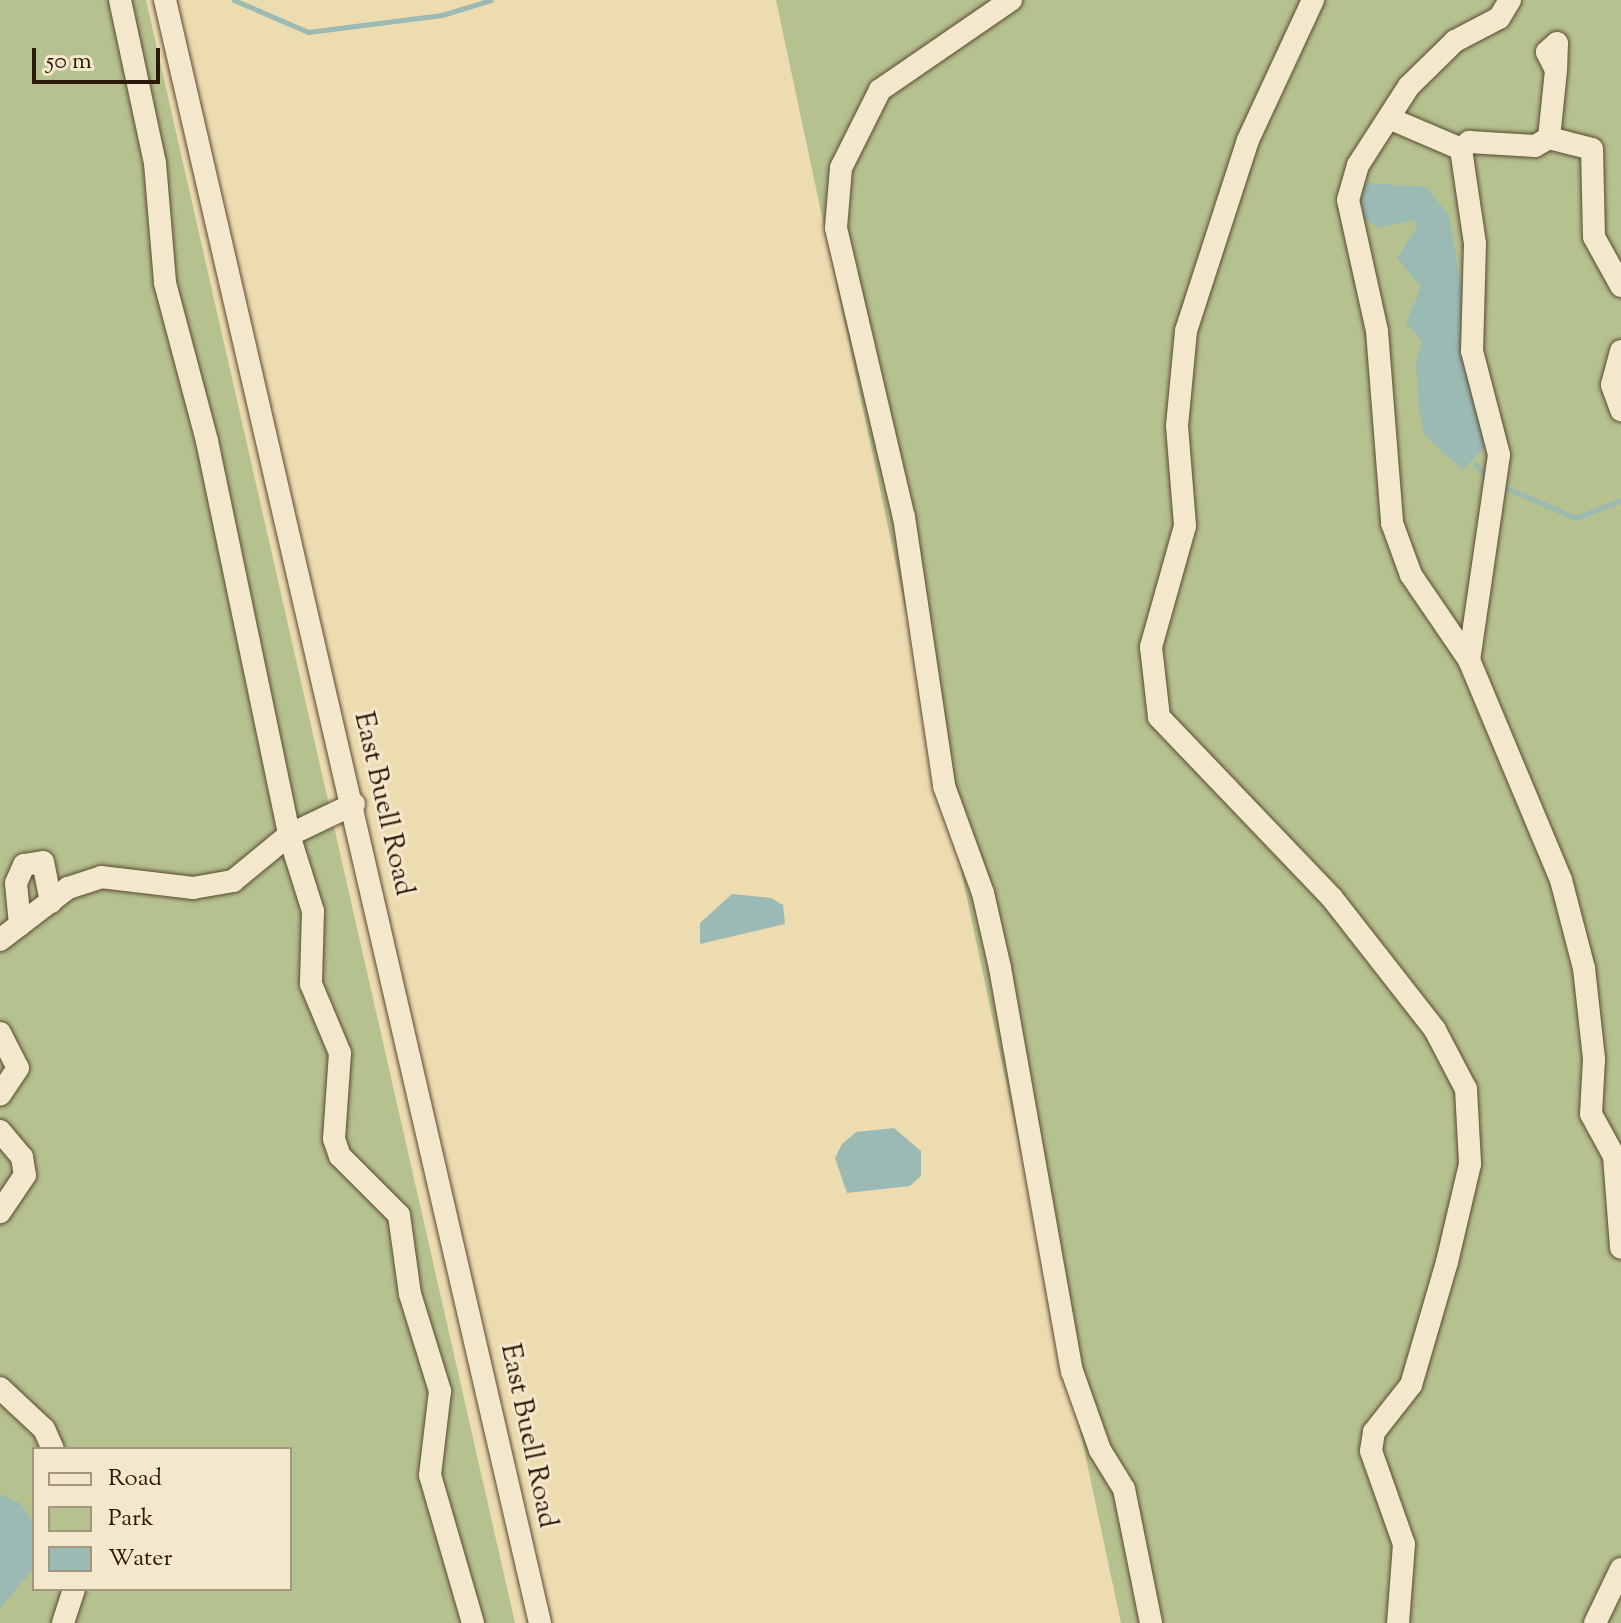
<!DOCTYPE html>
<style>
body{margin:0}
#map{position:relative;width:1621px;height:1623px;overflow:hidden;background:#eedcb1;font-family:"Sorts Mill Goudy",serif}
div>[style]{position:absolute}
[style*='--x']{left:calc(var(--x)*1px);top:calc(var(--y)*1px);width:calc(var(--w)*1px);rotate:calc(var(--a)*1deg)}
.green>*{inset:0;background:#b5c18e}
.water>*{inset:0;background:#9bbab3}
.stream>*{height:5px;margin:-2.5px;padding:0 2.5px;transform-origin:2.5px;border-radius:2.5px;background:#9bbab3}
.roads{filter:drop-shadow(0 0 2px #5b4932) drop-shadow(0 0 2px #5b4932)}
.minor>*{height:22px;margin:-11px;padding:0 11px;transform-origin:11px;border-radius:11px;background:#f4e8cc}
span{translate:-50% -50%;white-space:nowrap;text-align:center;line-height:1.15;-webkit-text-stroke:6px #f4e8cc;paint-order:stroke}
.street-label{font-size:28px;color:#2a1808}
.legend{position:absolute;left:32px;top:1447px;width:260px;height:144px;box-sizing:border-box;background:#f4e8cc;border:2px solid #a3957e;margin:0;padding:10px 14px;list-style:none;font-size:24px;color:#2a1808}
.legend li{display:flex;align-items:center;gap:16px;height:40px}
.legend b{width:40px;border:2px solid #a3957e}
.scale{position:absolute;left:32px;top:48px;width:128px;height:36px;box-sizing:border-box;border:4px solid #2a1808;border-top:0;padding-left:10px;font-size:24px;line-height:28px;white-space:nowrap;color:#2a1808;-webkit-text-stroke:6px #f4e8cc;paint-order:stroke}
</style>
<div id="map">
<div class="green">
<div style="clip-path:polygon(evenodd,0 0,146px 0,515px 1623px,0 1623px,0 0,34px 1449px,290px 1449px,290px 1589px,34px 1589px,34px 1449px)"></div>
<div style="clip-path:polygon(776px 0,1621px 0,1621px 1623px,1121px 1623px)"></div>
</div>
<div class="water">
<div style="clip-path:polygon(1367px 183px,1427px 187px,1449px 216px,1489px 442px,1463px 470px,1425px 436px,1419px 411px,1416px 362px,1422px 341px,1406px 323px,1421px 287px,1397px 258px,1417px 227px,1414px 220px,1379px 228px,1359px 216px,1359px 191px)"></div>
<div style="clip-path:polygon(732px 894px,771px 898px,783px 905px,785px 924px,700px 944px,700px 923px)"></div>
<div style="clip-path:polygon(894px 1128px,921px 1151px,921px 1176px,910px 1186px,847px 1193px,835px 1158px,842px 1144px,856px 1132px)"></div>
<div style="clip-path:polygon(0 1494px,21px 1504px,34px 1524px,34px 1568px,0 1608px)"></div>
</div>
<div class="stream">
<div style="--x:234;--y:0;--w:81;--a:23.4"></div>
<div style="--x:308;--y:32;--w:135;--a:-7.2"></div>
<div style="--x:442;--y:15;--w:51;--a:-17"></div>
<div style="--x:1475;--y:464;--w:23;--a:45"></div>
<div style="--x:1499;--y:485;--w:84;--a:23.2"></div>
<div style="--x:1576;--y:518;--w:48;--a:-21.8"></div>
</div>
<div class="roads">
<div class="minor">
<div style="--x:120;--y:0;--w:167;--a:77.9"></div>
<div style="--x:155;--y:163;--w:120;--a:85.2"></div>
<div style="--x:165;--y:283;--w:163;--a:75.1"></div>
<div style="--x:207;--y:441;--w:402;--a:78.2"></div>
<div style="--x:289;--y:835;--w:80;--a:72.5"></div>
<div style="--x:313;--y:911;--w:73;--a:91.6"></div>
<div style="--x:311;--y:984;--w:75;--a:67.2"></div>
<div style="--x:340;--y:1053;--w:86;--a:94"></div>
<div style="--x:334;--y:1139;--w:18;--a:71"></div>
<div style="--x:340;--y:1156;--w:83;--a:45"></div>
<div style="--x:399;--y:1215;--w:80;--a:82.1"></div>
<div style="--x:410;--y:1294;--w:102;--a:72.8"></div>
<div style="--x:440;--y:1391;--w:85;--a:96.8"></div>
<div style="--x:430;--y:1475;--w:154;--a:73.8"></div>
<div style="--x:165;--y:0;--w:1666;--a:76.99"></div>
<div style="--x:1011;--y:0;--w:159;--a:145.5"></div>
<div style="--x:880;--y:90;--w:87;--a:116.6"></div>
<div style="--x:841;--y:168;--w:60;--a:94.8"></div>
<div style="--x:836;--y:228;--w:297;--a:76.8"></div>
<div style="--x:904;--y:517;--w:272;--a:81.5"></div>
<div style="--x:944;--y:786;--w:114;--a:70"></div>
<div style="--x:983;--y:893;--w:77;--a:77.2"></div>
<div style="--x:1000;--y:968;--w:409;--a:79.9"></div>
<div style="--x:1072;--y:1371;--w:84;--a:70.5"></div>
<div style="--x:1100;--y:1450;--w:46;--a:58.4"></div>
<div style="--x:1124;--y:1489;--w:137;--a:78.6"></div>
<div style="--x:1313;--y:0;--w:154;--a:114.9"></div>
<div style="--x:1248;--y:140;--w:201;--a:108"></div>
<div style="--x:1186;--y:331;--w:95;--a:95.4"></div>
<div style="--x:1177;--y:426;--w:100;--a:85.4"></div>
<div style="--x:1185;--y:526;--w:126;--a:105.7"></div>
<div style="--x:1151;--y:647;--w:70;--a:83.5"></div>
<div style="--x:1159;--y:717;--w:250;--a:46.3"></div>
<div style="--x:1332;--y:898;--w:167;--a:52"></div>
<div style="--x:1435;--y:1030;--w:67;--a:62.3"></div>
<div style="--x:1466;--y:1089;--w:75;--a:86.9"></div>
<div style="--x:1470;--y:1164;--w:101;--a:103.2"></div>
<div style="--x:1447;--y:1262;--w:128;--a:106.3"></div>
<div style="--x:1411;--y:1385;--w:60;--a:128.2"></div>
<div style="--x:1374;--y:1432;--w:19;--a:99"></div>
<div style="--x:1371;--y:1451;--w:99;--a:70.5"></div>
<div style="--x:1404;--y:1544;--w:79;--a:94.3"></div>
<div style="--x:1510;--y:0;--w:21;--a:121"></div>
<div style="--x:1499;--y:18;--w:50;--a:152.4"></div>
<div style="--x:1455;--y:41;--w:64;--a:135.6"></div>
<div style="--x:1409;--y:86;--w:94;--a:122.8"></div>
<div style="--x:1358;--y:165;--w:36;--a:106"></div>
<div style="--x:1348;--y:200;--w:134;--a:77.5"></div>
<div style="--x:1377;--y:331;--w:193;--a:85.5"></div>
<div style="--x:1392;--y:523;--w:55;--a:69.9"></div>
<div style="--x:1411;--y:575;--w:103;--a:55.7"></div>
<div style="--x:1469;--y:660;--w:238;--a:67.3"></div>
<div style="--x:1561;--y:880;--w:91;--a:75.4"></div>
<div style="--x:1584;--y:968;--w:92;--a:83.7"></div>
<div style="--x:1594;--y:1059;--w:55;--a:93.1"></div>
<div style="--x:1591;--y:1114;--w:48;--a:61.3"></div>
<div style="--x:1614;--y:1156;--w:92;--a:85.6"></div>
<div style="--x:1391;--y:119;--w:76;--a:23.2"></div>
<div style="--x:1461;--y:149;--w:96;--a:81.6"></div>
<div style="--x:1475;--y:244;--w:107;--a:91.6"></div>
<div style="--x:1472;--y:351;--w:107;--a:75.4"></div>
<div style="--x:1499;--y:455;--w:207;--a:98.3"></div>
<div style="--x:1549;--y:138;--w:44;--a:14.3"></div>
<div style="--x:1592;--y:149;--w:88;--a:88.7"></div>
<div style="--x:1594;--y:237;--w:56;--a:61.1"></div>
<div style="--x:1461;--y:149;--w:11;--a:-41"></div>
<div style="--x:1469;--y:142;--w:66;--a:3.5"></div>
<div style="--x:1535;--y:146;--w:16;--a:-30"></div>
<div style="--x:1549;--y:138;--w:68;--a:-84.1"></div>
<div style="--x:1556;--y:70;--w:20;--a:-117"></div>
<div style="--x:1547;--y:52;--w:13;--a:-42"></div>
<div style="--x:1557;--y:43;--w:27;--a:92"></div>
<div style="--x:1621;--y:351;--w:35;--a:105"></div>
<div style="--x:1612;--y:385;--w:27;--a:70"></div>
<div style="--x:20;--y:925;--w:42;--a:-95.4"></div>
<div style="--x:16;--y:883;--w:20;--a:-66"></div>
<div style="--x:24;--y:865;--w:19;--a:-9"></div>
<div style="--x:43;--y:862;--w:41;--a:78.7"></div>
<div style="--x:0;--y:940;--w:86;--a:-37.4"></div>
<div style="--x:68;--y:888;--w:35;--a:-18"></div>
<div style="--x:101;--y:877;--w:93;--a:6.8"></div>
<div style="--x:193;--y:888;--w:41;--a:-9.9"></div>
<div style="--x:233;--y:881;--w:72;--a:-39.4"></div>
<div style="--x:289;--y:835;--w:72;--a:-25.5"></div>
<div style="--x:0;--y:1033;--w:39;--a:63"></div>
<div style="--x:18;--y:1068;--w:32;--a:124"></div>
<div style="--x:0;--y:1131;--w:34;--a:50"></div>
<div style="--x:22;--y:1157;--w:18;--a:81"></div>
<div style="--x:25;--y:1175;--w:45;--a:124"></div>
<div style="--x:0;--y:1388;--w:60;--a:43"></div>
<div style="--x:44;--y:1429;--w:22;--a:66"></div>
<div style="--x:63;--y:1623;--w:36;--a:-72"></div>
<div style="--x:1595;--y:1623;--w:60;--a:-64.3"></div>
</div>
</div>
<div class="street-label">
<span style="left:383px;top:804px;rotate:77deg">East Buell Road</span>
<span style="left:528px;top:1436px;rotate:78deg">East Buell Road</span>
</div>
<ul class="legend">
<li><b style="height:10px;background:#f4e8cc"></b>Road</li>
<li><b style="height:22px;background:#b5c18e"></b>Park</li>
<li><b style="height:22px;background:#9bbab3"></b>Water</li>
</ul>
<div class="scale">50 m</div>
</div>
